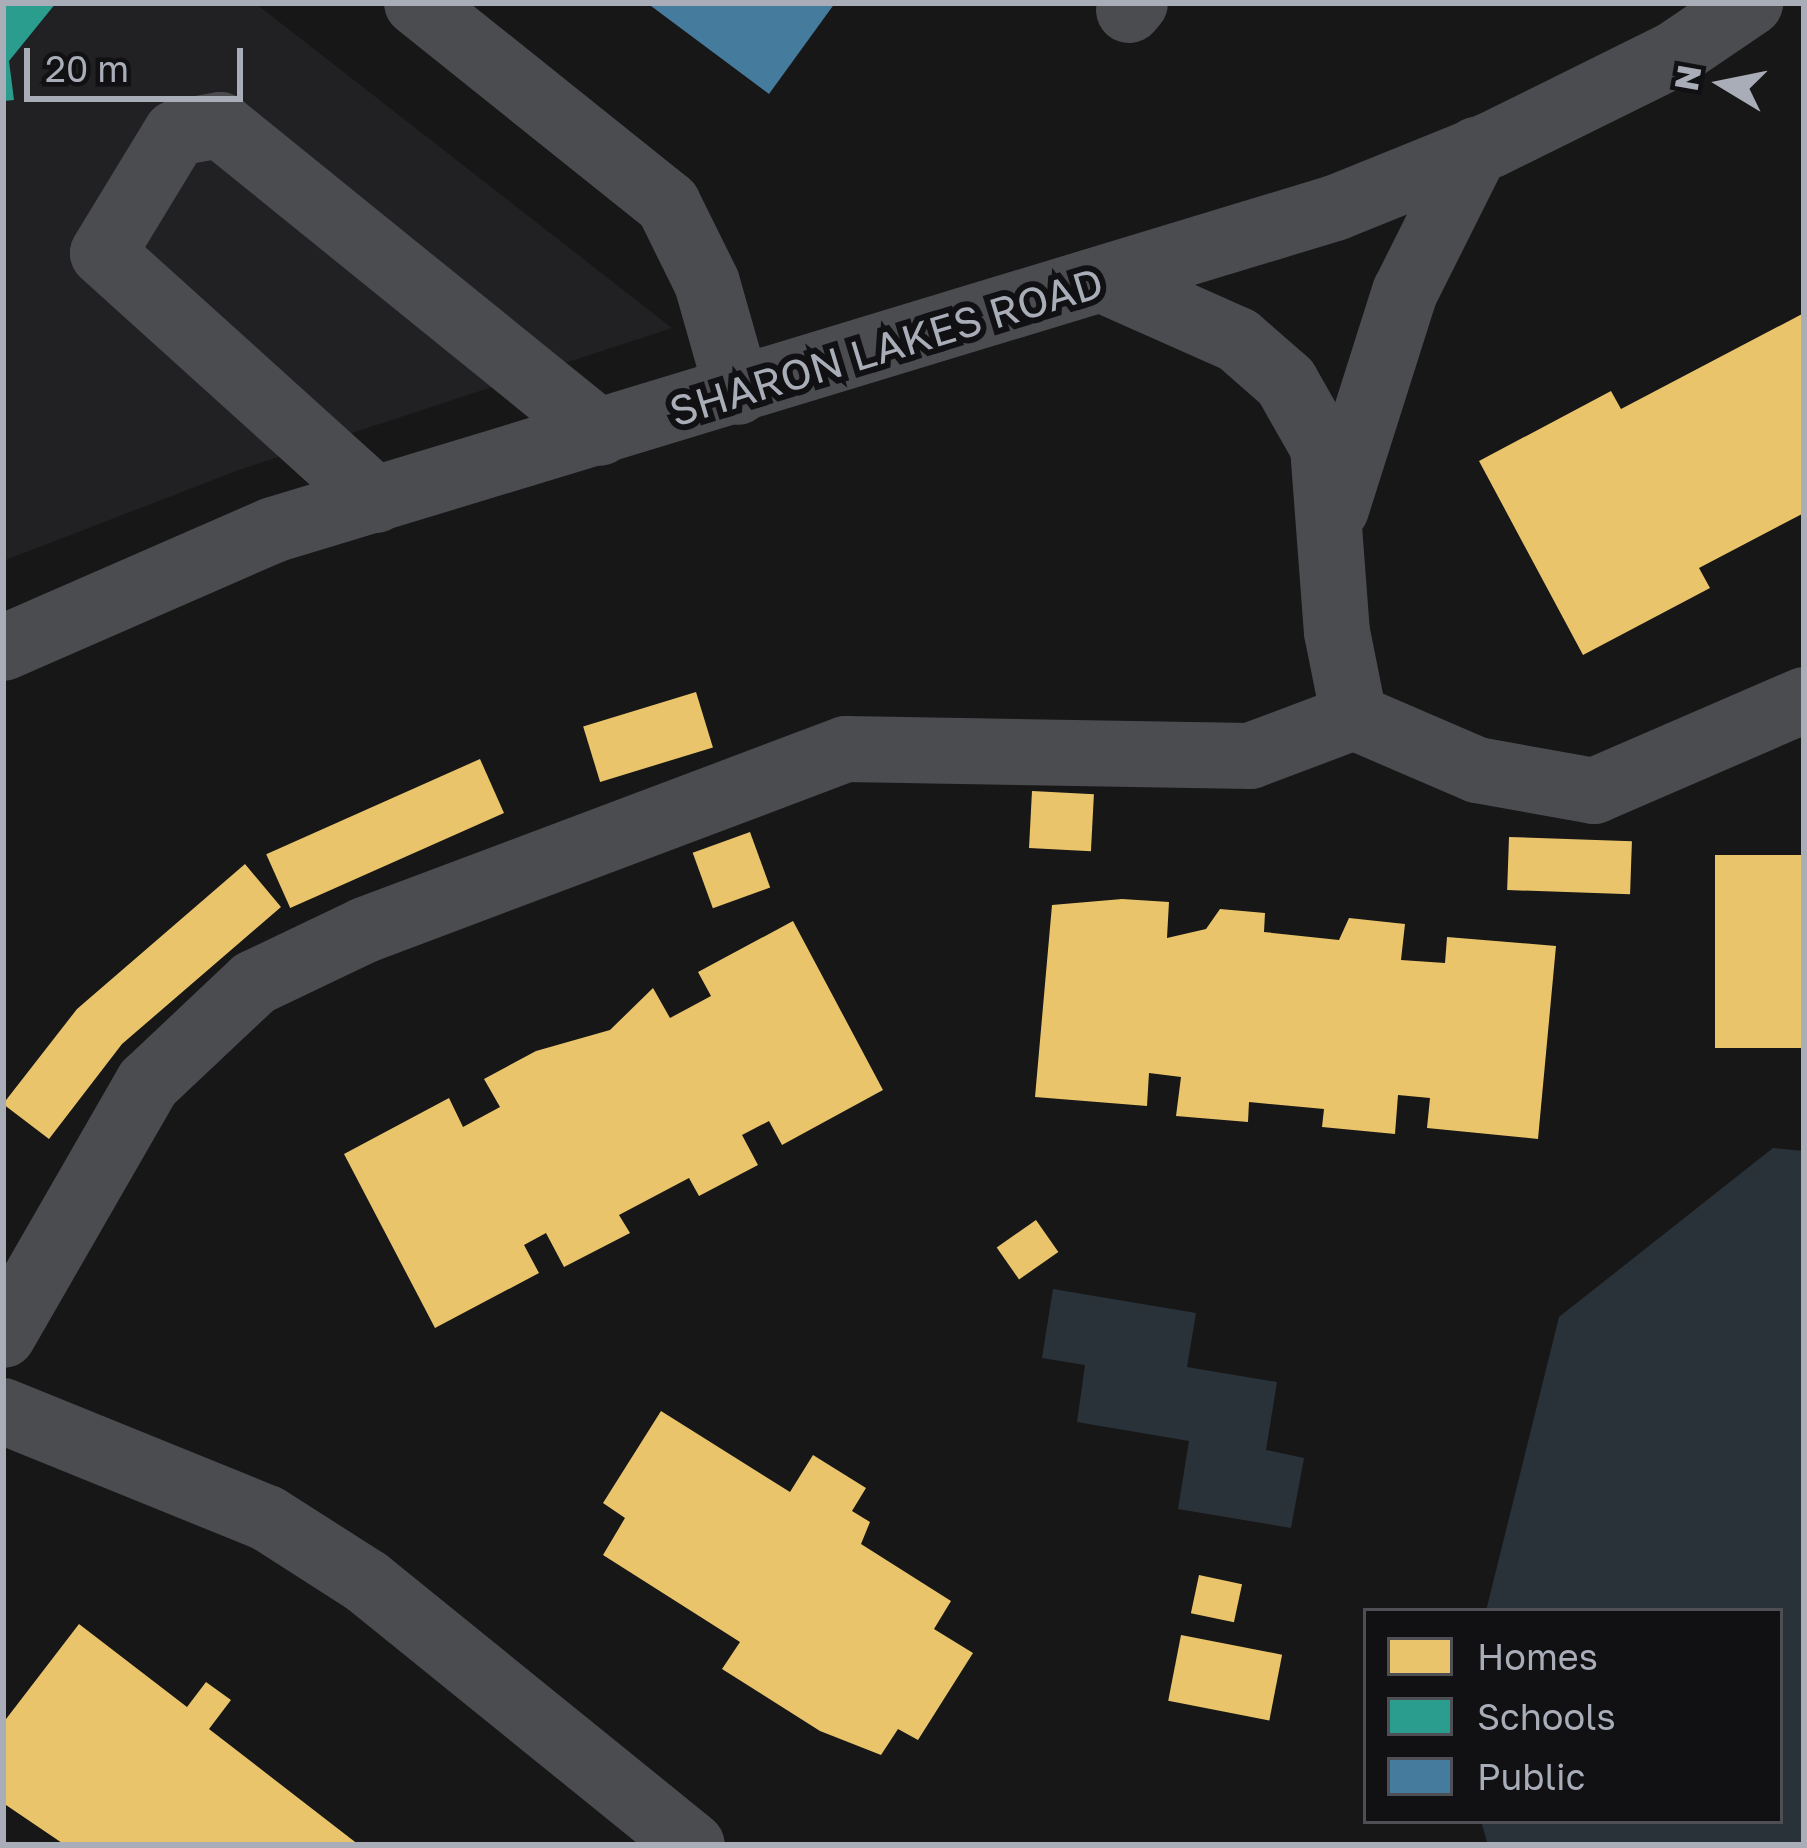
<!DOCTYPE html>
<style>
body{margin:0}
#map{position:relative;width:1807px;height:1848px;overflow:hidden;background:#171717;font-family:"Golos Text",sans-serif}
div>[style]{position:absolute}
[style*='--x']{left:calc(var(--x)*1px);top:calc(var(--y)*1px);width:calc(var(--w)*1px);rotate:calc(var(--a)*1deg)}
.built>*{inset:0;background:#212123}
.water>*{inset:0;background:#2a3239}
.homes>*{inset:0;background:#e9c46a;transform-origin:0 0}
.schools>*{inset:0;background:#2a9d8f}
.public>*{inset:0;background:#457b9d}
.minor>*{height:66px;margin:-33px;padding:0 33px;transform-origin:33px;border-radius:33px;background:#4b4c50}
span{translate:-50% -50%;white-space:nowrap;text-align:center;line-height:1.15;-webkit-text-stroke:12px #111113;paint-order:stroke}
.street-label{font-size:42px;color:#a8adb8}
.frame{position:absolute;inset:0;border:6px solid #a8adb8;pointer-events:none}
.legend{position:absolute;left:1363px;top:1608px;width:420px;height:216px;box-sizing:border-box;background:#111113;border:3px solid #4d4f55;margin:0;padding:15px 21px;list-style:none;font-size:36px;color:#a8adb8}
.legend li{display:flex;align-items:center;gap:24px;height:60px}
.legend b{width:60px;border:3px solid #4d4f55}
.north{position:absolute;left:1663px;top:24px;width:120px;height:120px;-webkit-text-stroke:9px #111113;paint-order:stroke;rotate:280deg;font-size:33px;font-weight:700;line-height:48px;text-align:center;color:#a8adb8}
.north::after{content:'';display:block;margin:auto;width:42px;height:54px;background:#a8adb8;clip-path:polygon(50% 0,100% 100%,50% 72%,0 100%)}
.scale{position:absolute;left:24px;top:48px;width:219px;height:54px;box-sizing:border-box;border:6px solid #a8adb8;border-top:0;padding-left:15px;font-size:36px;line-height:42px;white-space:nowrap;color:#a8adb8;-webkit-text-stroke:9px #111113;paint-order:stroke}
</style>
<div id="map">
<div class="built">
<div style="clip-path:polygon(3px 3px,255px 3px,672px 328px,239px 470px,3px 561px)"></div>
</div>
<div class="water">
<div style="clip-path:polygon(1773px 1148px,1804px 1151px,1804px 1845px,1488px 1845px,1481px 1821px,1780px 1821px,1780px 1611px,1486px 1611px,1559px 1317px)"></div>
<div style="clip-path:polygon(1053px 1289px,1196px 1313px,1187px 1367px,1277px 1382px,1266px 1450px,1304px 1458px,1291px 1528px,1178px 1509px,1189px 1441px,1077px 1422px,1085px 1365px,1042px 1358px)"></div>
</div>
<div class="homes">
<div style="clip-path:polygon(1804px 313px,1804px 513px,1699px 568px,1710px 588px,1583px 655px,1479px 461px,1611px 391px,1621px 409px)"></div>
<div style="left:696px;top:692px;width:58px;height:118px;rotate:73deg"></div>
<div style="left:480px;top:759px;width:59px;height:234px;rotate:66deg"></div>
<div style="left:1032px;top:791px;width:62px;height:57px;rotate:3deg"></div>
<div style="left:750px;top:832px;width:59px;height:61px;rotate:70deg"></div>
<div style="left:1509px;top:837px;width:123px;height:53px;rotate:2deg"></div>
<div style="left:1804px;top:855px;width:193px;height:89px;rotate:90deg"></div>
<div style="clip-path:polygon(245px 864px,281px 907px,122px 1044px,49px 1139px,3px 1104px,77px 1009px)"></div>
<div style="clip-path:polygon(1122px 899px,1169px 902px,1167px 938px,1206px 929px,1220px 909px,1265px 913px,1264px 932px,1339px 940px,1349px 918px,1405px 924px,1401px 960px,1445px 963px,1447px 937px,1556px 946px,1538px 1139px,1427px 1128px,1430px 1098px,1398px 1095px,1395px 1134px,1322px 1127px,1324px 1109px,1249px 1102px,1248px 1122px,1176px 1116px,1181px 1077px,1149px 1073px,1147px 1106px,1035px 1097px,1052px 905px)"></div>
<div style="clip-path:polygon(793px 921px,883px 1090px,782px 1145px,769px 1121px,742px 1135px,758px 1165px,699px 1196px,689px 1178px,619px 1215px,630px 1233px,564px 1267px,546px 1233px,524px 1245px,539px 1273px,435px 1328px,344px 1154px,449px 1098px,463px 1127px,500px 1107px,484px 1079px,536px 1051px,610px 1030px,653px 988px,670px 1018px,711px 996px,698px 972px)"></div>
<div style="left:1036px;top:1220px;width:39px;height:48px;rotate:55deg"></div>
<div style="clip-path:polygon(661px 1411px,790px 1492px,813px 1455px,866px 1488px,852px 1511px,870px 1522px,861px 1544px,951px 1601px,934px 1629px,973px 1653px,918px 1740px,898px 1729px,881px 1755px,820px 1731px,722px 1669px,740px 1642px,603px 1555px,625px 1518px,603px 1503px)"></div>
<div style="left:1199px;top:1575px;width:44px;height:39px;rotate:12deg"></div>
<div style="clip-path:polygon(79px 1624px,187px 1707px,206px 1682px,231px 1700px,209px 1729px,359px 1845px,65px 1845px,3px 1803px,3px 1723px)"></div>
<div style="left:1181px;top:1635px;width:103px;height:67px;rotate:11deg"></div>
</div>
<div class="schools">
<div style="clip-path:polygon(3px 3px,56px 3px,9px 61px,14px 100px,3px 101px)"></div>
</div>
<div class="public">
<div style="clip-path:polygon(647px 3px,835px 3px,769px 94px)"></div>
</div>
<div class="minor">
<div style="--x:417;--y:3;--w:322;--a:38.7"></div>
<div style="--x:668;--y:204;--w:88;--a:63.7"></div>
<div style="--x:707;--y:283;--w:113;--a:74.1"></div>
<div style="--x:1129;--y:10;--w:9;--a:-49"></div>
<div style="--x:1103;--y:280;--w:148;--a:24"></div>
<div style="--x:1238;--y:340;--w:64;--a:41.2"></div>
<div style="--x:1286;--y:382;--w:75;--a:60.4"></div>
<div style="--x:1323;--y:447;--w:186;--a:85.7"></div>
<div style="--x:1337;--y:632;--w:87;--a:78.7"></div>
<div style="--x:376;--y:500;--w:368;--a:-137.9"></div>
<div style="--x:103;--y:253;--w:140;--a:-58.7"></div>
<div style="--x:176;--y:133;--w:45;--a:-10.3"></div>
<div style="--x:220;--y:125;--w:489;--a:39"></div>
<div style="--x:1336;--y:509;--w:228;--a:-72.4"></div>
<div style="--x:1405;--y:292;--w:159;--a:-63.4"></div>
<div style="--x:3;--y:648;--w:295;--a:-23.6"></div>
<div style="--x:273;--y:530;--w:1110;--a:-16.87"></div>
<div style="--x:1335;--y:208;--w:168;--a:-22"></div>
<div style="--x:1491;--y:145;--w:205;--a:-26.3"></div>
<div style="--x:1675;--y:54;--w:91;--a:-34.2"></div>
<div style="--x:3;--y:1335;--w:291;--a:-60.1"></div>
<div style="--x:148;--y:1083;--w:146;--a:-43.3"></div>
<div style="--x:254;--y:983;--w:123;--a:-25.5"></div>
<div style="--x:365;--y:930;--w:514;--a:-20.62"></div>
<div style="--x:846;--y:749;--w:404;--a:1"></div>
<div style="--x:1250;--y:756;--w:111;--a:-20.6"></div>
<div style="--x:1354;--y:717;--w:134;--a:23.3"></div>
<div style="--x:1477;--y:770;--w:119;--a:10.2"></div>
<div style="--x:1594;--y:791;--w:229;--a:-23.4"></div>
<div style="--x:3;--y:1411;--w:285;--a:22.1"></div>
<div style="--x:267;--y:1518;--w:119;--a:32.6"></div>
<div style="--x:367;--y:1582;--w:418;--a:39"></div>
</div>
<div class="street-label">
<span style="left:886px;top:346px;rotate:-17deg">SHARON LAKES ROAD</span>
</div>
<div class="frame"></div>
<ul class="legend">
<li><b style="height:33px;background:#e9c46a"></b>Homes</li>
<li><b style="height:33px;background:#2a9d8f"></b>Schools</li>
<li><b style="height:33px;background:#457b9d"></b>Public</li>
</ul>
<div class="north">N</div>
<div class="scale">20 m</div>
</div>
